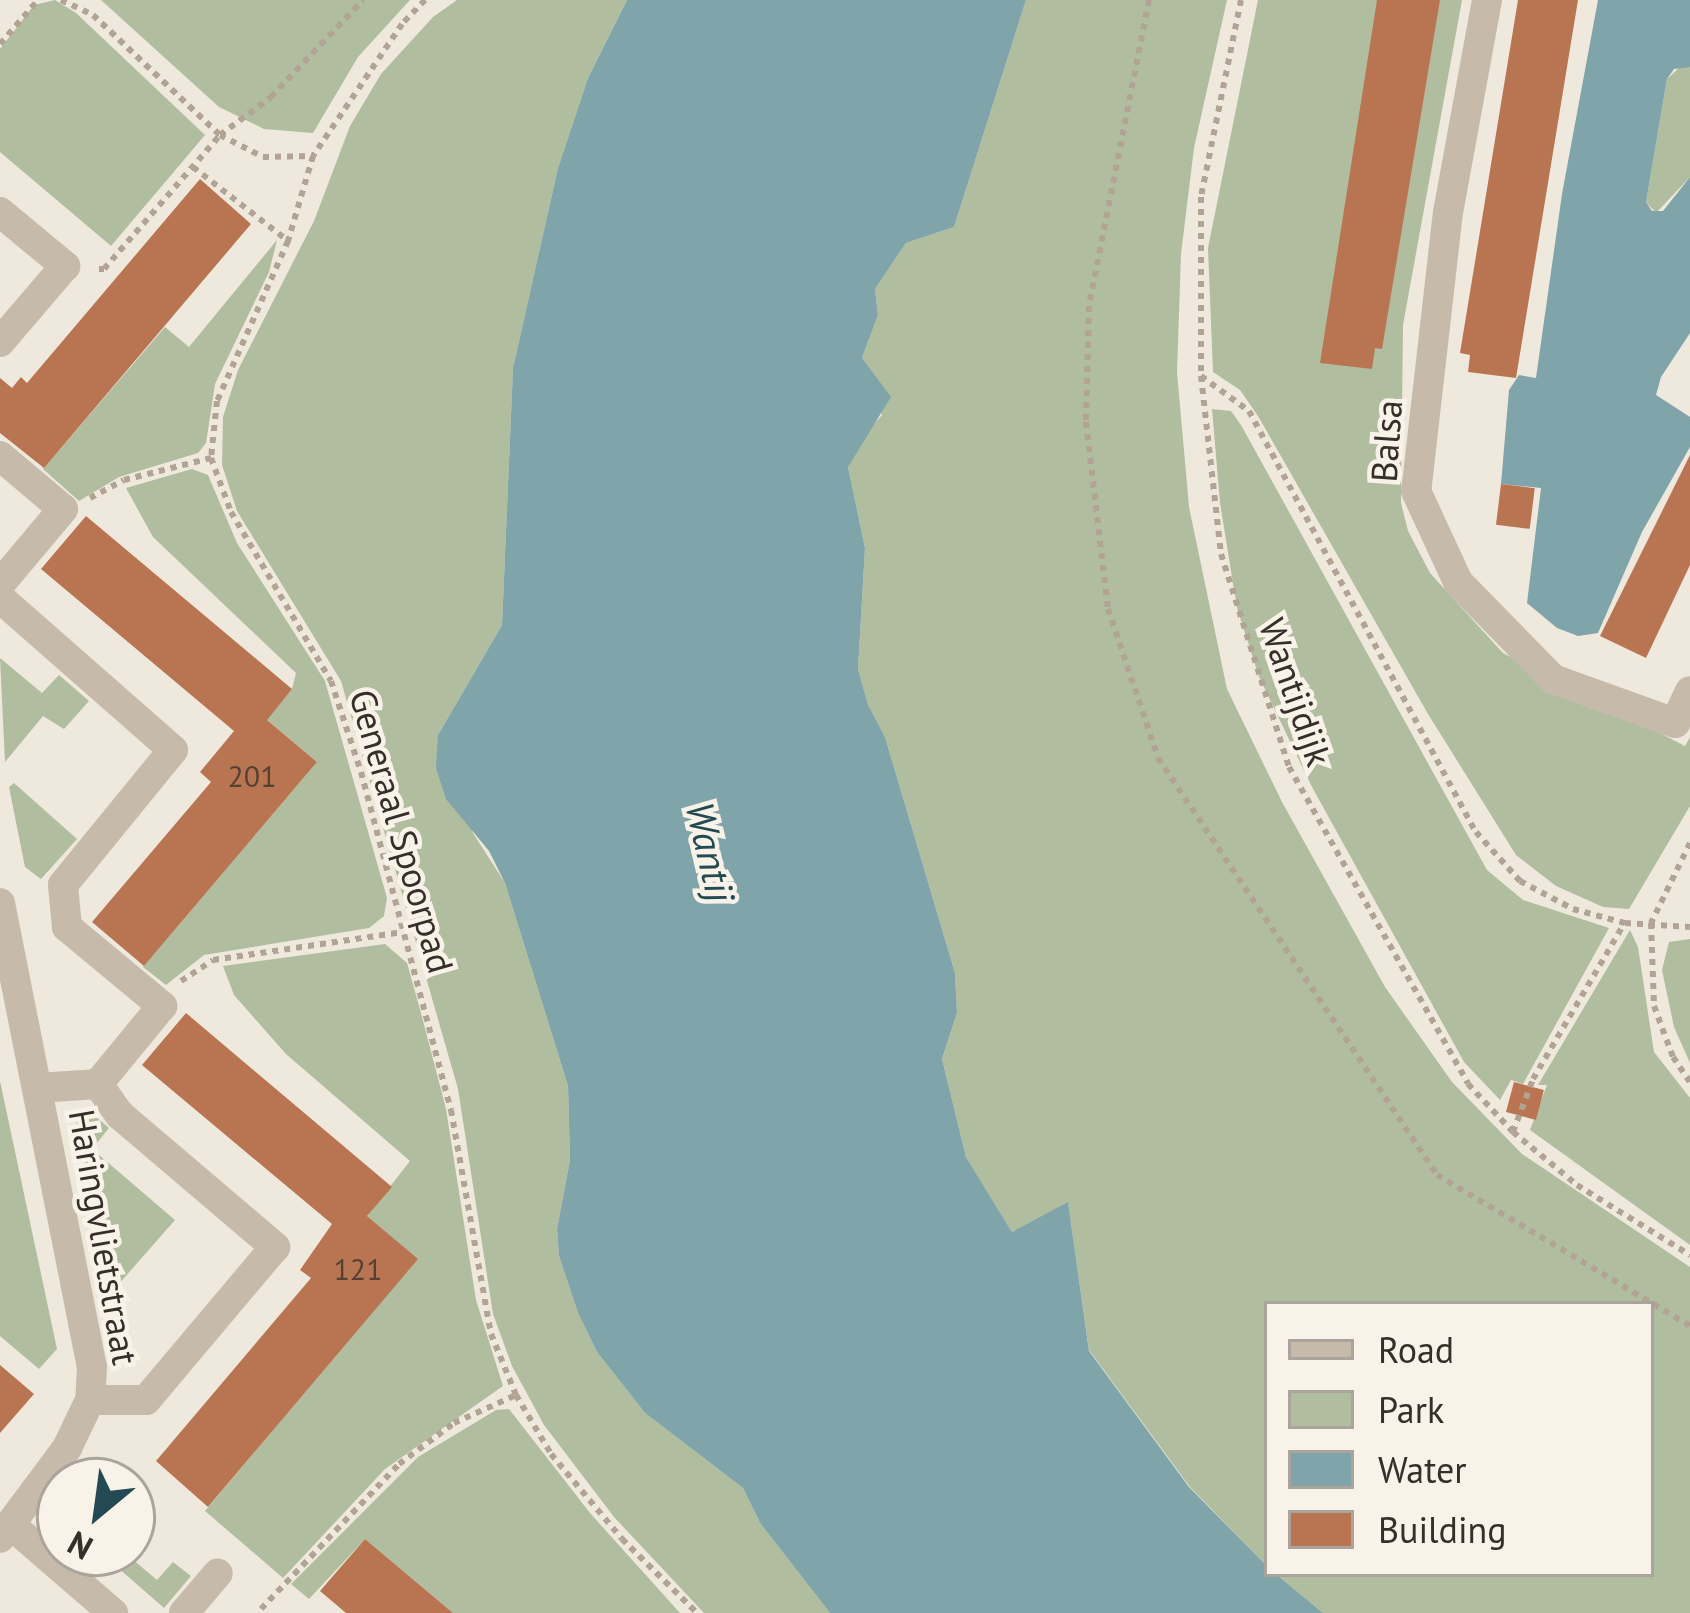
<!DOCTYPE html>
<style>
body{margin:0}
#map{position:relative;width:1690px;height:1613px;overflow:hidden;background:#efe9dd;font-family:"PT Sans",sans-serif}
div>[style]{position:absolute}
[style*='--x']{left:calc(var(--x)*1px);top:calc(var(--y)*1px);width:calc(var(--w)*1px);rotate:calc(var(--a)*1deg)}
.green>*{inset:0;background:#b0bd9f}
.water>*{inset:0;background:#7fa4aa}
.building>*{inset:0;background:#b97552;transform-origin:0 0}
.path>*{height:6px;margin-top:-3px;transform-origin:0;background:repeating-linear-gradient(90deg,#b2a495 0 6px,transparent 0 12px)}
.minor>*{height:30px;margin:-15px;padding:0 15px;transform-origin:15px;border-radius:15px;background:#c6baab}
span{translate:-50% -50%;white-space:nowrap;text-align:center;line-height:1.15;-webkit-text-stroke:9px #f8f2e9;paint-order:stroke}
.number-label{font-size:30px;color:#564033}
.number-label span{-webkit-text-stroke-width:0}
.street-label{font-size:36px;color:#352e29}
.water-label{font-size:39px;color:#234a52;font-style:italic}
.legend{position:absolute;left:1264px;top:1301px;width:390px;height:276px;box-sizing:border-box;background:#f8f2e9;border:3px solid #aaa49c;margin:0;padding:15px 21px;list-style:none;font-size:36px;color:#352e29}
.legend li{display:flex;align-items:center;gap:24px;height:60px}
.legend b{width:60px;border:3px solid #aaa49c}
.north{position:absolute;left:36px;top:1457px;width:120px;height:120px;box-sizing:border-box;background:#f8f2e9;border:3px solid #aaa49c;border-radius:50%;rotate:209deg;font-size:33px;font-weight:700;line-height:48px;text-align:center;color:#352e29}
.north::after{content:'';display:block;margin:auto;width:42px;height:54px;background:#234a52;clip-path:polygon(50% 0,100% 100%,50% 72%,0 100%)}
</style>
<div id="map">
<div class="green">
<div style="clip-path:polygon(55px 0,76px 13px,205px 135px,111px 246px,0 152px,0 49px,34px 5px)"></div>
<div style="clip-path:polygon(101px 0,410px 0,358px 57px,313px 133px,264px 129px,219px 107px)"></div>
<div style="clip-path:polygon(457px 0,627px 0,588px 78px,558px 168px,513px 368px,502px 625px,438px 735px,473px 833px,505px 883px,568px 1086px,570px 1160px,557px 1229px,559px 1256px,578px 1313px,597px 1352px,645px 1413px,743px 1488px,760px 1523px,830px 1613px,704px 1613px,614px 1517px,544px 1425px,512px 1366px,493px 1314px,458px 1089px,341px 681px,237px 511px,222px 465px,223px 417px,238px 370px,314px 221px,350px 126px,381px 74px,433px 17px)"></div>
<div style="clip-path:polygon(1026px 0,1227px 0,1194px 148px,1181px 254px,1177px 372px,1189px 507px,1227px 689px,1282px 802px,1385px 987px,1452px 1082px,1522px 1154px,1690px 1267px,1690px 1613px,1323px 1613px,1276px 1574px,1651px 1574px,1651px 1304px,1267px 1304px,1267px 1566px,1190px 1487px,1089px 1350px,1068px 1203px,1012px 1232px,966px 1157px,942px 1059px,957px 1013px,955px 973px,885px 737px,868px 706px,858px 669px,865px 548px,848px 467px,857px 444px,882px 415px,862px 358px,878px 315px,875px 289px,906px 243px,954px 227px)"></div>
<div style="clip-path:polygon(1258px 0,1462px 0,1403px 325px,1401px 503px,1408px 531px,1430px 573px,1503px 653px,1685px 746px,1690px 737px,1690px 806px,1629px 909px,1603px 907px,1556px 886px,1516px 855px,1428px 714px,1258px 416px,1240px 390px,1213px 372px,1208px 248px)"></div>
<div style="clip-path:polygon(1681px 66px,1690px 67px,1690px 177px,1656px 213px,1646px 202px,1667px 79px)"></div>
<div style="clip-path:polygon(277px 240px,269px 272px,215px 384px,206px 443px,198px 453px,119px 477px,79px 501px,43px 469px,165px 327px,189px 347px)"></div>
<div style="clip-path:polygon(1212px 409px,1231px 411px,1241px 425px,1487px 870px,1523px 900px,1609px 928px,1523px 1084px,1511px 1080px,1500px 1100px,1464px 1062px,1312px 787px,1259px 677px,1237px 608px,1220px 503px)"></div>
<div style="clip-path:polygon(192px 469px,208px 475px,237px 543px,325px 681px,387px 898px,384px 916px,369px 928px,204px 955px,166px 985px,143px 967px,317px 762px,266px 719px,292px 689px,296px 673px,153px 537px,126px 488px)"></div>
<div style="clip-path:polygon(0 658px,42px 693px,59px 675px,89px 701px,64px 729px,43px 716px,5px 762px)"></div>
<div style="clip-path:polygon(14px 783px,77px 839px,41px 879px,25px 867px,9px 787px)"></div>
<div style="clip-path:polygon(1630px 930px,1638px 947px,1654px 1052px,1690px 1098px,1690px 1245px,1530px 1130px,1547px 1085px,1538px 1085px)"></div>
<div style="clip-path:polygon(1690px 939px,1690px 1063px,1674px 1027px,1662px 970px,1669px 942px)"></div>
<div style="clip-path:polygon(385px 944px,407px 963px,421px 1013px,446px 1109px,476px 1300px,503px 1386px,385px 1469px,283px 1578px,205px 1511px,417px 1259px,367px 1216px,410px 1161px,286px 1054px,234px 995px,223px 966px)"></div>
<div style="clip-path:polygon(0 1081px,57px 1349px,39px 1369px,0 1336px)"></div>
<div style="clip-path:polygon(87px 1109px,109px 1128px,92px 1149px,175px 1220px,117px 1286px,109px 1280px,76px 1119px)"></div>
<div style="clip-path:polygon(509px 1409px,590px 1513px,680px 1613px,453px 1613px,365px 1539px,309px 1599px,291px 1584px,418px 1457px,496px 1410px)"></div>
<div style="clip-path:polygon(101px 1553px,125px 1553px,157px 1580px,173px 1562px,191px 1576px,164px 1608px)"></div>
</div>
<div class="water">
<div style="clip-path:polygon(627px 0,1026px 0,954px 227px,906px 243px,875px 289px,878px 315px,862px 358px,891px 397px,848px 467px,865px 548px,858px 669px,868px 705px,885px 737px,955px 973px,957px 1013px,942px 1059px,966px 1157px,1012px 1232px,1068px 1202px,1089px 1351px,1189px 1487px,1267px 1566px,1267px 1574px,1276px 1574px,1323px 1613px,830px 1613px,760px 1523px,743px 1488px,645px 1413px,597px 1352px,578px 1313px,559px 1256px,557px 1229px,570px 1160px,568px 1086px,505px 883px,489px 851px,446px 799px,436px 768px,438px 735px,502px 625px,513px 368px,558px 168px,588px 78px)"></div>
<div style="clip-path:polygon(1598px 0,1690px 0,1690px 67px,1674px 69px,1667px 79px,1646px 202px,1652px 211px,1663px 211px,1690px 177px,1690px 333px,1661px 377px,1656px 395px,1690px 417px,1690px 447px,1642px 532px,1598px 633px,1578px 636px,1557px 628px,1527px 603px,1541px 488px,1501px 484px,1509px 390px,1519px 375px,1536px 378px,1562px 194px)"></div>
</div>
<div class="building">
<div style="clip-path:polygon(1377px 0,1440px 0,1382px 349px,1375px 348px,1372px 369px,1320px 363px)"></div>
<div style="clip-path:polygon(1518px 0,1578px 0,1516px 378px,1468px 372px,1470px 355px,1460px 353px)"></div>
<div style="clip-path:polygon(200px 179px,251px 224px,44px 468px,0 433px,0 378px,12px 388px,21px 377px,27px 383px)"></div>
<div style="clip-path:polygon(1690px 455px,1690px 565px,1646px 658px,1600px 636px)"></div>
<div style="left:1501px;top:484px;width:34px;height:41px;rotate:7deg"></div>
<div style="clip-path:polygon(86px 516px,292px 689px,267px 720px,317px 762px,144px 966px,92px 922px,211px 782px,200px 772px,234px 731px,41px 569px)"></div>
<div style="clip-path:polygon(186px 1013px,392px 1187px,367px 1216px,418px 1259px,208px 1507px,156px 1461px,311px 1278px,300px 1270px,332px 1224px,142px 1065px)"></div>
<div style="left:1514px;top:1082px;width:31px;height:31px;rotate:15deg"></div>
<div style="clip-path:polygon(0 1365px,34px 1394px,0 1433px)"></div>
<div style="clip-path:polygon(365px 1539px,453px 1613px,346px 1613px,320px 1591px)"></div>
</div>
<div class="path">
<div style="--x:61;--y:0;--w:35;--a:25"></div>
<div style="--x:93;--y:15;--w:175;--a:43.4"></div>
<div style="--x:220;--y:135;--w:48;--a:27.1"></div>
<div style="--x:263;--y:157;--w:50;--a:-1.1"></div>
<div style="--x:425;--y:0;--w:33;--a:134"></div>
<div style="--x:402;--y:24;--w:159;--a:124"></div>
<div style="--x:313;--y:156;--w:89;--a:106.4"></div>
<div style="--x:288;--y:241;--w:175;--a:113.9"></div>
<div style="--x:217;--y:401;--w:57;--a:96"></div>
<div style="--x:211;--y:458;--w:58;--a:69.7"></div>
<div style="--x:231;--y:512;--w:196;--a:59.4"></div>
<div style="--x:331;--y:681;--w:96;--a:71.8"></div>
<div style="--x:361;--y:772;--w:350;--a:75.1"></div>
<div style="--x:451;--y:1110;--w:228;--a:79.9"></div>
<div style="--x:491;--y:1334;--w:66;--a:67.7"></div>
<div style="--x:516;--y:1395;--w:69;--a:59.3"></div>
<div style="--x:551;--y:1454;--w:111;--a:50.1"></div>
<div style="--x:622;--y:1539;--w:105;--a:44.6"></div>
<div style="--x:1149;--y:0;--w:312;--a:101.1"></div>
<div style="--x:1089;--y:306;--w:116;--a:91.5"></div>
<div style="--x:1086;--y:422;--w:188;--a:83.3"></div>
<div style="--x:1108;--y:609;--w:157;--a:71.4"></div>
<div style="--x:1158;--y:758;--w:502;--a:56.21"></div>
<div style="--x:1437;--y:1175;--w:295;--a:30.8"></div>
<div style="--x:1241;--y:0;--w:201;--a:101.5"></div>
<div style="--x:1201;--y:197;--w:179;--a:90"></div>
<div style="--x:1201;--y:376;--w:179;--a:83.6"></div>
<div style="--x:1221;--y:554;--w:224;--a:72.3"></div>
<div style="--x:1289;--y:767;--w:364;--a:60.5"></div>
<div style="--x:1468;--y:1084;--w:66;--a:46.8"></div>
<div style="--x:1513;--y:1132;--w:83;--a:39.6"></div>
<div style="--x:1577;--y:1185;--w:133;--a:31.8"></div>
<div style="--x:0;--y:44;--w:58;--a:-49.2"></div>
<div style="--x:193;--y:167;--w:120;--a:37.9"></div>
<div style="--x:99;--y:269;--w:5;--a:0"></div>
<div style="--x:104;--y:269;--w:177;--a:-49.1"></div>
<div style="--x:220;--y:135;--w:64;--a:-36.7"></div>
<div style="--x:271;--y:97;--w:134;--a:-46.5"></div>
<div style="--x:1201;--y:376;--w:59;--a:36.1"></div>
<div style="--x:1249;--y:411;--w:478;--a:61.7"></div>
<div style="--x:1476;--y:832;--w:66;--a:48.1"></div>
<div style="--x:1520;--y:881;--w:60;--a:27.8"></div>
<div style="--x:1573;--y:909;--w:54;--a:15.1"></div>
<div style="--x:1625;--y:923;--w:65;--a:3.5"></div>
<div style="--x:90;--y:498;--w:38;--a:-28"></div>
<div style="--x:124;--y:480;--w:90;--a:-14.2"></div>
<div style="--x:1690;--y:843;--w:89;--a:116"></div>
<div style="--x:1651;--y:923;--w:83;--a:87.9"></div>
<div style="--x:1654;--y:1006;--w:54;--a:69.6"></div>
<div style="--x:1673;--y:1057;--w:30;--a:56"></div>
<div style="--x:181;--y:981;--w:38;--a:-33"></div>
<div style="--x:213;--y:960;--w:192;--a:-8.4"></div>
<div style="--x:1513;--y:1132;--w:57;--a:-69.3"></div>
<div style="--x:1533;--y:1079;--w:180;--a:-59.6"></div>
<div style="--x:261;--y:1609;--w:200;--a:-46.4"></div>
<div style="--x:399;--y:1464;--w:69;--a:-36.7"></div>
<div style="--x:454;--y:1423;--w:68;--a:-24.3"></div>
</div>
<div class="minor">
<div style="--x:1487;--y:0;--w:216;--a:100.4"></div>
<div style="--x:1448;--y:212;--w:281;--a:96.5"></div>
<div style="--x:1416;--y:491;--w:100;--a:65.2"></div>
<div style="--x:1458;--y:582;--w:136;--a:45.6"></div>
<div style="--x:1553;--y:679;--w:130;--a:19.8"></div>
<div style="--x:1675;--y:723;--w:35;--a:-65"></div>
<div style="--x:0;--y:212;--w:85;--a:39.7"></div>
<div style="--x:65;--y:266;--w:100;--a:130.5"></div>
<div style="--x:0;--y:456;--w:82;--a:40.1"></div>
<div style="--x:63;--y:509;--w:98;--a:130"></div>
<div style="--x:0;--y:598;--w:230;--a:41.3"></div>
<div style="--x:173;--y:750;--w:174;--a:129.2"></div>
<div style="--x:63;--y:885;--w:42;--a:84.6"></div>
<div style="--x:67;--y:927;--w:124;--a:39.7"></div>
<div style="--x:162;--y:1006;--w:101;--a:129.4"></div>
<div style="--x:0;--y:903;--w:473;--a:78.8"></div>
<div style="--x:92;--y:1367;--w:33;--a:93"></div>
<div style="--x:90;--y:1400;--w:53;--a:115.6"></div>
<div style="--x:67;--y:1448;--w:112;--a:126.7"></div>
<div style="--x:38;--y:1088;--w:60;--a:-3.8"></div>
<div style="--x:98;--y:1084;--w:38;--a:55"></div>
<div style="--x:120;--y:1115;--w:204;--a:40.4"></div>
<div style="--x:275;--y:1247;--w:200;--a:130.1"></div>
<div style="--x:146;--y:1400;--w:56;--a:180"></div>
<div style="--x:11;--y:1525;--w:135;--a:40.8"></div>
<div style="--x:184;--y:1613;--w:52;--a:-49.6"></div>
</div>
<div class="number-label">
<span style="left:252px;top:776px">201</span>
<span style="left:358px;top:1269px">121</span>
</div>
<div class="street-label">
<span style="left:1386px;top:441px;rotate:-86deg">Balsa</span>
<span style="left:1296px;top:692px;rotate:71deg">Wantijdijk</span>
<span style="left:402px;top:831px;rotate:74deg">Generaal Spoorpad</span>
<span style="left:104px;top:1237px;rotate:80deg">Haringvlietstraat</span>
</div>
<div class="water-label">
<span style="left:710px;top:852px;rotate:77deg">Wantij</span>
</div>
<ul class="legend">
<li><b style="height:15px;background:#c6baab"></b>Road</li>
<li><b style="height:33px;background:#b0bd9f"></b>Park</li>
<li><b style="height:33px;background:#7fa4aa"></b>Water</li>
<li><b style="height:33px;background:#b97552"></b>Building</li>
</ul>
<div class="north">N</div>
</div>
